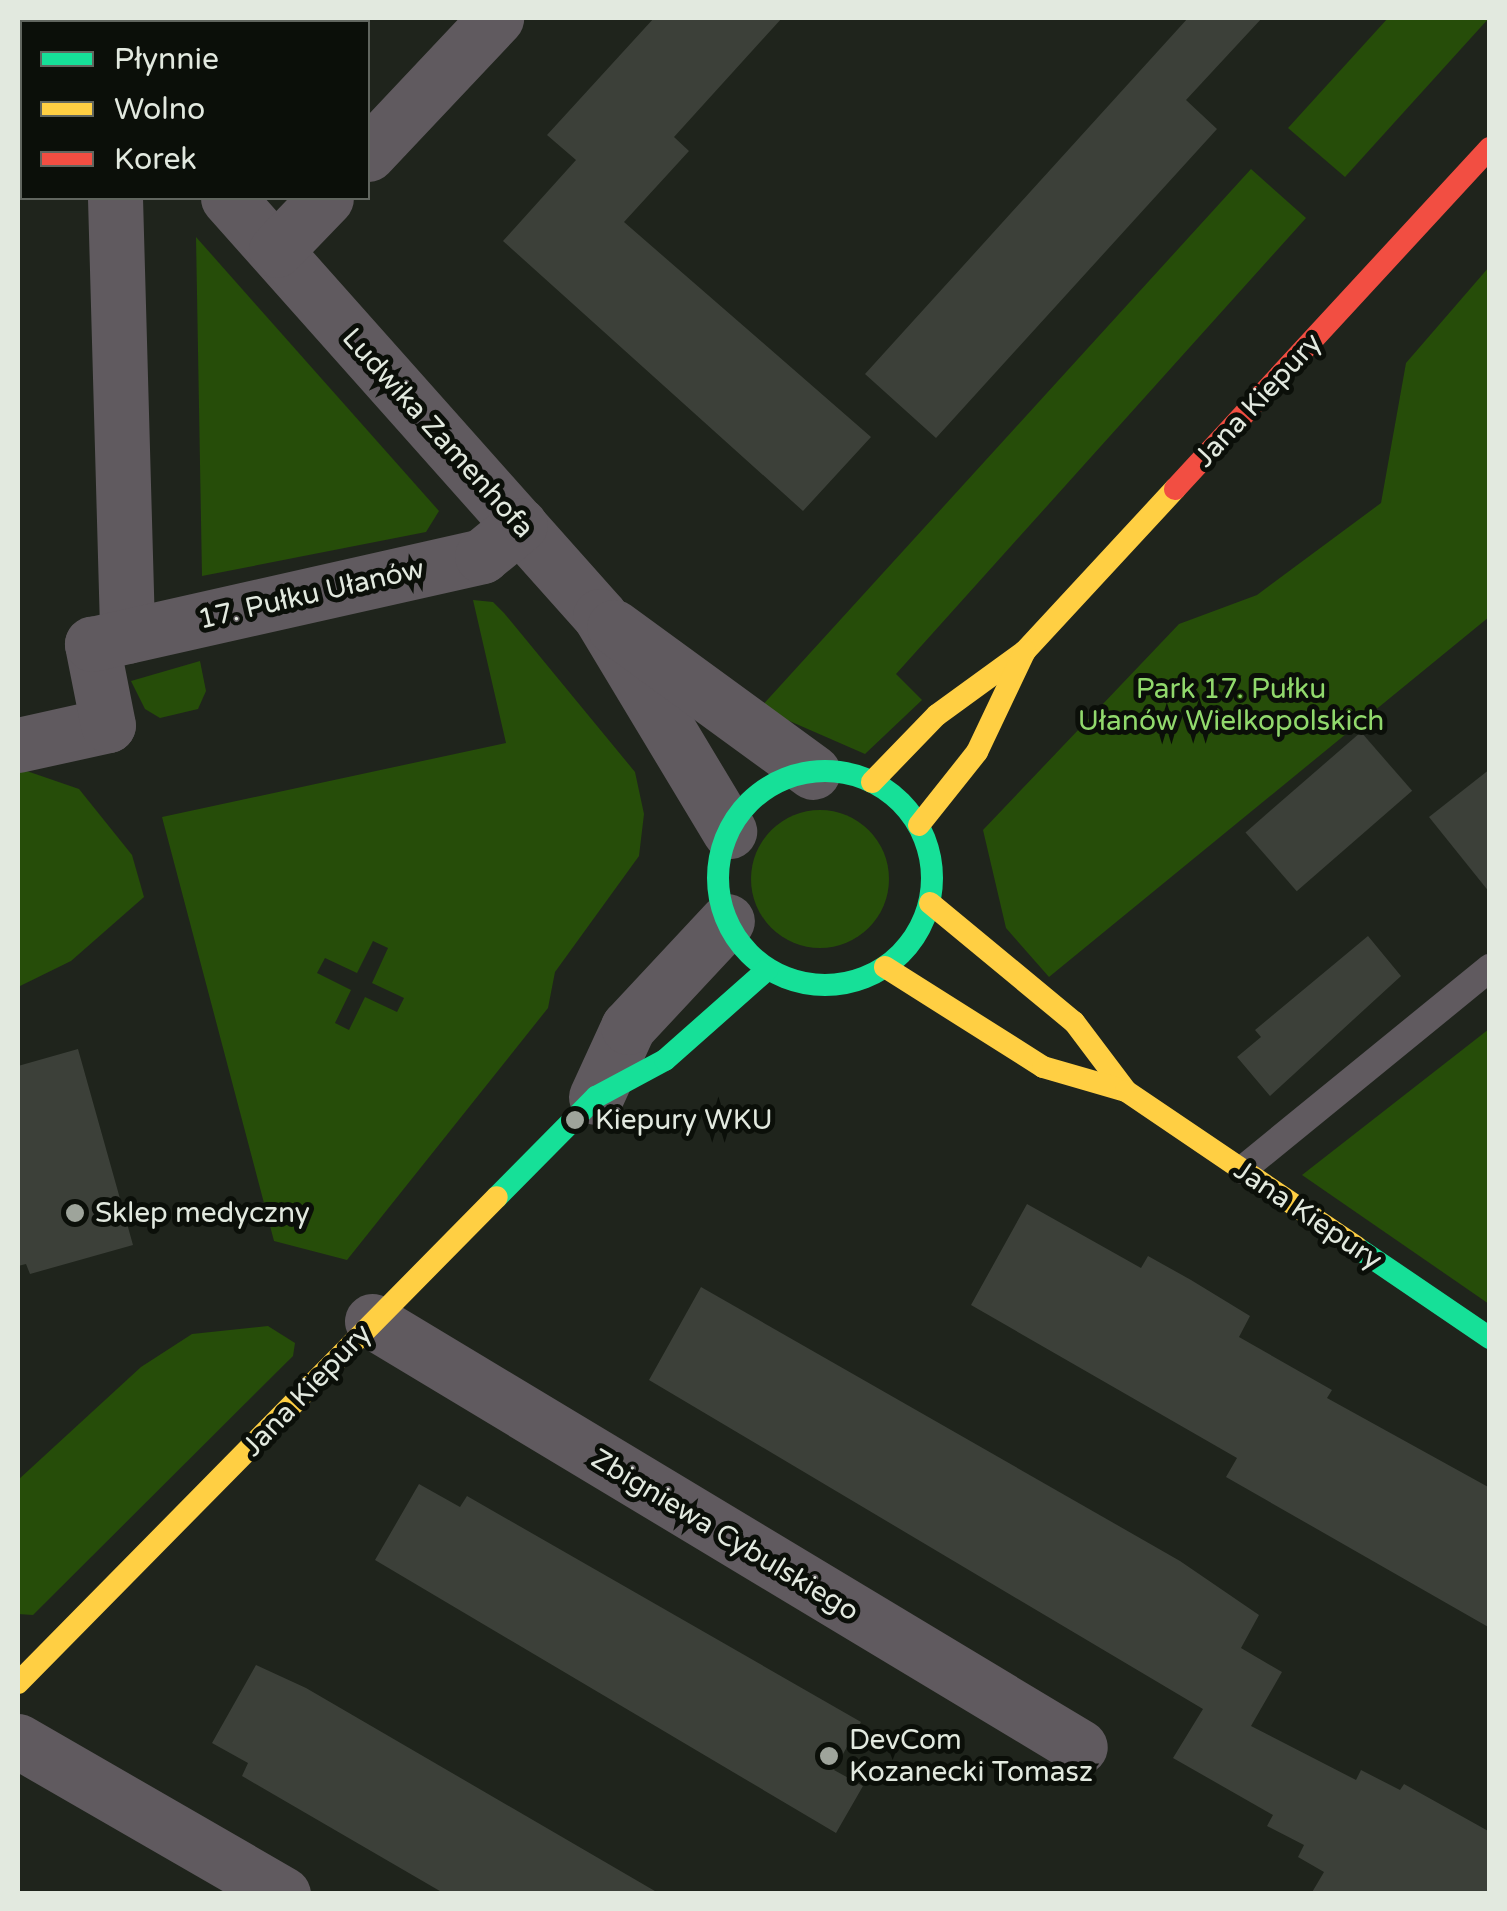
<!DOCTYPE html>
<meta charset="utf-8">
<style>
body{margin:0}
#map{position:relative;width:1507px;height:1911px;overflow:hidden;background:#1f241c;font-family:"Varela Round",sans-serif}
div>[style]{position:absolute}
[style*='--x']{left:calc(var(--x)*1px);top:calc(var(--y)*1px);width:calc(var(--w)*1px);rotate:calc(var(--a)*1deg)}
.green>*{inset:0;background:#264d09}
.round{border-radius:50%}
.building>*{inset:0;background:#3c4039;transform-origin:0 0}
.lane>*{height:28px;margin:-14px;padding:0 14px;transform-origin:14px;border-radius:14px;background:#605a5f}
.street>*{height:55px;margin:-27.5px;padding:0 27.5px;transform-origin:27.5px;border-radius:27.5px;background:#605a5f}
.fast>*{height:22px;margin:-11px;padding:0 11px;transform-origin:11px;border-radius:11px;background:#16e098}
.fast>.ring{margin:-11px;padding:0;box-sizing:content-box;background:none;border:22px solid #16e098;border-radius:50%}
.slow>*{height:22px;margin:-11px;padding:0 11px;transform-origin:11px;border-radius:11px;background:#ffcf43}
.jam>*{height:22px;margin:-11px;padding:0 11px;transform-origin:11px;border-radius:11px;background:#f24e42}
.dots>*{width:28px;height:28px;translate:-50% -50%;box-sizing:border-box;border:5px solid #0b0f09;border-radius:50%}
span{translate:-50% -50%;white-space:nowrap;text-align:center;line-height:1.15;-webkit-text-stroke:10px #0b0f09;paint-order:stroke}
.street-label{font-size:28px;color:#e2e9df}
.park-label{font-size:28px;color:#91d96c}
.poi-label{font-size:28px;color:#e2e9df}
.left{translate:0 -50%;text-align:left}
.frame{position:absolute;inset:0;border:20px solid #e2e9df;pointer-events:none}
.legend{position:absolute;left:20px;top:20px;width:350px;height:180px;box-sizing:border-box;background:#0b0f09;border:2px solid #61665f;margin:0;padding:12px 18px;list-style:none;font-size:30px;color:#e2e9df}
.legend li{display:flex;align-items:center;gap:20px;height:50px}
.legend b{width:50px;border:2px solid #61665f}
</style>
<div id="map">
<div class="green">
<div style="clip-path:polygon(1388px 18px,1489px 18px,1345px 177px,1288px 128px)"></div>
<div style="clip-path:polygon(1251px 169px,1306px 218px,896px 674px,922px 700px,865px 754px,760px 708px)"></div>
<div style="clip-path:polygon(196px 237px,439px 511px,426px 532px,202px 576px)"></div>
<div style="clip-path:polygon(1489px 267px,1489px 617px,1049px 977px,1006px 928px,983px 830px,1179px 624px,1257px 595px,1381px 503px,1406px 363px)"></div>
<div style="clip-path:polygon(evenodd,473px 600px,493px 602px,504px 613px,635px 772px,644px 814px,639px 856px,555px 972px,548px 1008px,347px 1260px,274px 1241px,162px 817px,506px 743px,473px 600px,373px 941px,388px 948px,372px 983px,404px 998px,397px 1012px,365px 997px,349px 1030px,335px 1023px,351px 990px,317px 973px,325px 958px,357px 973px,373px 941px)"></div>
<div style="clip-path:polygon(200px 661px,206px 691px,198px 709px,160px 718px,145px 709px,131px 681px)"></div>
<div style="clip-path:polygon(18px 768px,79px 789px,132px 855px,144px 897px,71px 961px,18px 987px)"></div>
<div class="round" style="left:751px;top:810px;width:138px;height:138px"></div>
<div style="clip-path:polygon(1489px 1029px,1489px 1304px,1302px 1175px)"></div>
<div style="clip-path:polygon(268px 1326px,295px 1343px,293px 1356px,33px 1615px,18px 1614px,18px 1480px,141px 1367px,192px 1334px)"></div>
</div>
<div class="building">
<div style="clip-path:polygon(654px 18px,782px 18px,674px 137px,689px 151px,624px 222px,871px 437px,803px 511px,503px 241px,576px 160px,547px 135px)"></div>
<div style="clip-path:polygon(1188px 18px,1262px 18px,1186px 100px,1217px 129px,936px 438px,865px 374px)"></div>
<div style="left:1361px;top:732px;width:78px;height:153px;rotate:49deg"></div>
<div style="clip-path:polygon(1490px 769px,1490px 893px,1429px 817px)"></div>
<div style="clip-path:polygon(1368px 936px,1401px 976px,1270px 1096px,1237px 1057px,1261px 1037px,1255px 1030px)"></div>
<div style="clip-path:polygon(78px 1049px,133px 1245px,30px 1274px,26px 1264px,18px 1266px,18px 1066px)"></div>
<div style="clip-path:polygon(1027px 1204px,1141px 1268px,1148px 1256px,1191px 1280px,1250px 1316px,1239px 1337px,1332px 1390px,1327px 1398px,1490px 1488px,1490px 1628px,1226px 1477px,1237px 1458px,971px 1305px)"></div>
<div style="clip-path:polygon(701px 1287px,1180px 1561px,1259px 1615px,1241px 1648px,1282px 1672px,1251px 1726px,1356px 1780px,1361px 1770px,1400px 1790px,1404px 1784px,1490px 1832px,1490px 1894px,1311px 1894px,1324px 1872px,1298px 1857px,1304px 1845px,1267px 1826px,1273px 1815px,1173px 1758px,1203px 1709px,649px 1380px)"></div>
<div style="clip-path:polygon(419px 1484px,460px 1507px,467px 1496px,861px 1722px,834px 1770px,863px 1786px,836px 1833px,375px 1560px)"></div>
<div style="clip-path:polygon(256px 1665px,306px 1688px,660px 1894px,445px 1894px,242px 1776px,248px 1763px,212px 1743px)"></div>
</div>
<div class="lane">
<div style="--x:1242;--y:1170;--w:320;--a:-39.2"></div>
</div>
<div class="street">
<div style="--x:63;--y:18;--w:6;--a:39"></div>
<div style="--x:368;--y:154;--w:187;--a:-46.7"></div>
<div style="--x:115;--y:198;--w:438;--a:88.4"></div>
<div style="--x:228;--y:198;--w:560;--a:48.33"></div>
<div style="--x:600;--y:616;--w:251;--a:59"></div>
<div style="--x:276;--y:250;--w:72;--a:-46.1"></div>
<div style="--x:614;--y:627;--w:246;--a:36.1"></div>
<div style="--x:18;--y:745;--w:92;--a:-12.5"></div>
<div style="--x:108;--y:725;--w:83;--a:-101.2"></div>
<div style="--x:92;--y:644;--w:400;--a:-12.7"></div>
<div style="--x:482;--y:556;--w:49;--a:-39.2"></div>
<div style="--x:596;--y:1097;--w:77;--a:-65.4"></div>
<div style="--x:628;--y:1027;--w:145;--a:-47"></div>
<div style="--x:372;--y:1321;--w:826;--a:31.04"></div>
<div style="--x:18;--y:1741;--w:306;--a:30"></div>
</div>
<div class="fast">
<div class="ring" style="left:718px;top:771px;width:192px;height:192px"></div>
<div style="--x:497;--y:1197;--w:141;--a:-45.3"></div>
<div style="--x:596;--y:1097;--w:78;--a:-28.2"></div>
<div style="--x:665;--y:1060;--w:137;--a:-41.5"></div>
<div style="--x:1356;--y:1247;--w:162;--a:34.2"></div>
</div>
<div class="slow">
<div style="--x:872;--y:782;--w:93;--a:-45.9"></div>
<div style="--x:937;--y:715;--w:109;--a:-36"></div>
<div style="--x:1025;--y:651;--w:221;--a:-47.2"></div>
<div style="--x:919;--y:825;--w:93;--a:-51.5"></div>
<div style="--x:977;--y:752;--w:112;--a:-64.6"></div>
<div style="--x:930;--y:903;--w:187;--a:39.6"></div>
<div style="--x:1074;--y:1022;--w:86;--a:53"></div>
<div style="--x:885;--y:967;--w:187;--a:32.3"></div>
<div style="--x:1043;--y:1067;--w:86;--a:16.1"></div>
<div style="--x:1126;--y:1091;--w:278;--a:34.1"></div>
<div style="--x:18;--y:1683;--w:682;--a:-45.42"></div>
</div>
<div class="jam">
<div style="--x:1175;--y:489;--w:464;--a:-47.3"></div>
</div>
<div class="dots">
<div style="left:575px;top:1120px;background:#9ea49b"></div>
<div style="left:75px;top:1213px;background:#9ea49b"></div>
<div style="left:829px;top:1756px;background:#9ea49b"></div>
</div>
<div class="street-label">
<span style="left:1258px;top:400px;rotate:-47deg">Jana Kiepury</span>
<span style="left:438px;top:433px;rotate:48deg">Ludwika Zamenhofa</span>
<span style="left:311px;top:594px;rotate:-13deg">17. Pułku Ułanów</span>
<span style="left:1308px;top:1215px;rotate:34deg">Jana Kiepury</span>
<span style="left:307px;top:1390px;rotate:-46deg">Jana Kiepury</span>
<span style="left:725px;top:1535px;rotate:31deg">Zbigniewa Cybulskiego</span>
</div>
<div class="park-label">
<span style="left:1231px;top:705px">Park 17. Pułku<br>Ułanów Wielkopolskich</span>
</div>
<div class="poi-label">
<span class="left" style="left:595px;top:1120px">Kiepury WKU</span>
<span class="left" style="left:95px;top:1213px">Sklep medyczny</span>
<span class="left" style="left:849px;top:1756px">DevCom<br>Kozanecki Tomasz</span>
</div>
<div class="frame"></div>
<ul class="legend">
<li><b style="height:12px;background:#16e098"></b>Płynnie</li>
<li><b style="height:12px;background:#ffcf43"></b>Wolno</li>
<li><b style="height:12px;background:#f24e42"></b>Korek</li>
</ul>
</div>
